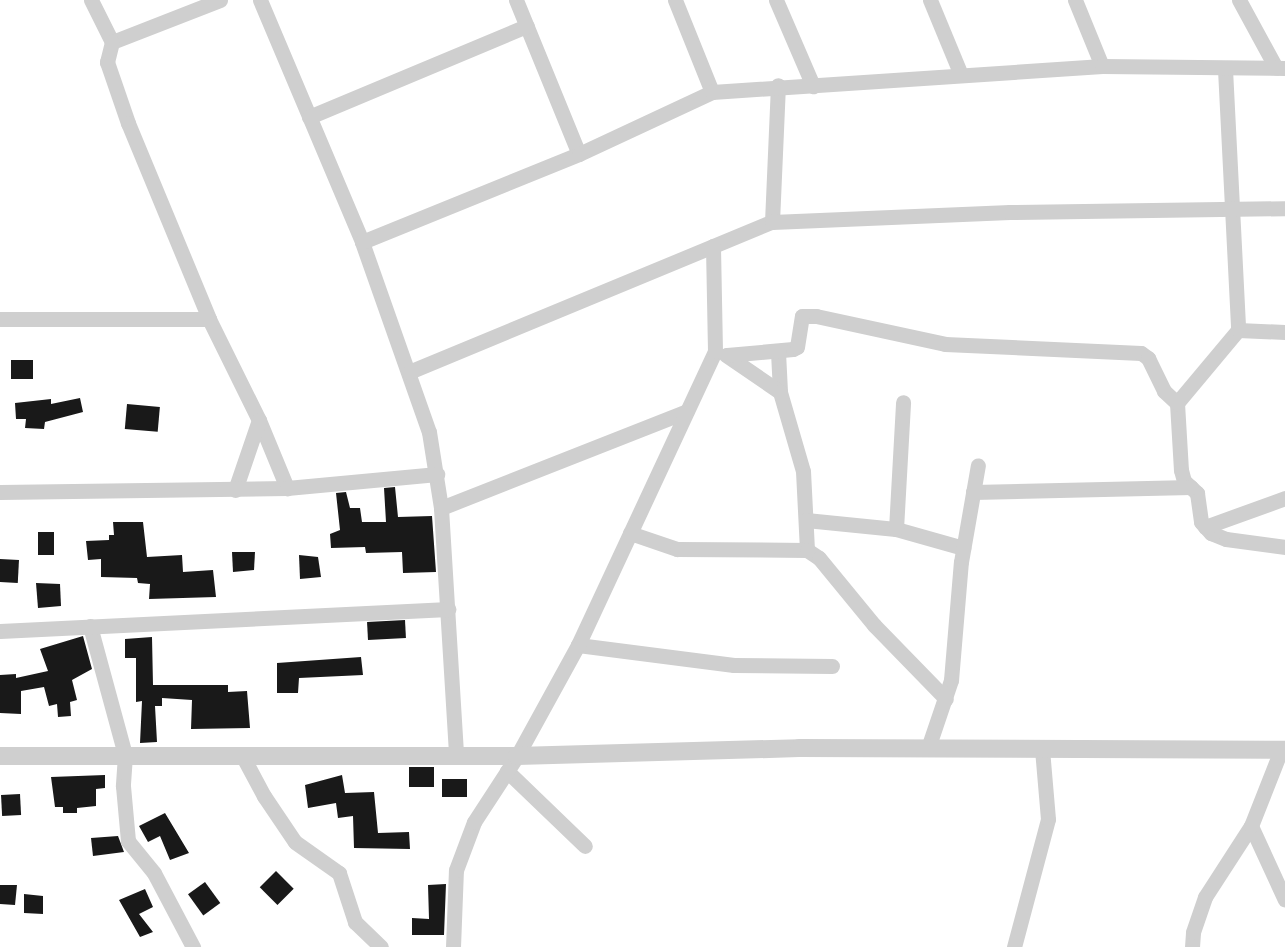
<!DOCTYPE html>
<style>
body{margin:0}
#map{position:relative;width:1285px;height:947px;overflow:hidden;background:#fff;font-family:Cabin,sans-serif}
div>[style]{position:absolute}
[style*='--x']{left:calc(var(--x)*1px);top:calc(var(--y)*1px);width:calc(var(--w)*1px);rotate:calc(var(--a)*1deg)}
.building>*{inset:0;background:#191919;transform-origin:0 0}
.minor>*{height:15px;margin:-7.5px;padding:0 7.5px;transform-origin:7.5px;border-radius:7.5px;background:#cfcfcf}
.tertiary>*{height:18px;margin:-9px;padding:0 9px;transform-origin:9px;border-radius:9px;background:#cfcfcf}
span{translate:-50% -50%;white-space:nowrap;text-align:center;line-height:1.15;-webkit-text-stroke:5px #fff;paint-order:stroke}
</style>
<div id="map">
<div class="building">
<div style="left:33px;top:360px;width:19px;height:22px;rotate:90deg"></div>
<div style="clip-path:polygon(80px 398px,83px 412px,45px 422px,44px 429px,25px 428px,26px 419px,16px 419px,15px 403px,51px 399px,51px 404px)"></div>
<div style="left:127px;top:404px;width:33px;height:25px;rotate:5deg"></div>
<div style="clip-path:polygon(395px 487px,398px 517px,432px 516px,436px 572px,403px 573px,402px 552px,366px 553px,365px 547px,331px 548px,330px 534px,340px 530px,336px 493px,346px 492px,350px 508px,360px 508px,362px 522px,386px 522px,384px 488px)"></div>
<div style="clip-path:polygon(113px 522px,143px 522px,147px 557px,182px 555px,183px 572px,213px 570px,216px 597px,149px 599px,150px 584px,138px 583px,137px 578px,101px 577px,101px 559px,88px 560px,86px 541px,109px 540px,109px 535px,114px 535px)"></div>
<div style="left:38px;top:532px;width:16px;height:23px"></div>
<div style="clip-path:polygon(232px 552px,255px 552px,254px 570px,233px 572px)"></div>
<div style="clip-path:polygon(299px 555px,318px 557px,321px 577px,300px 579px)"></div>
<div style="left:0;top:559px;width:19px;height:23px;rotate:3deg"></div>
<div style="clip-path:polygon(36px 583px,60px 584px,61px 606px,38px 608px)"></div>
<div style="left:405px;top:620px;width:18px;height:38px;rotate:87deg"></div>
<div style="clip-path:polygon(83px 636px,92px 669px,72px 680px,77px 700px,70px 702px,71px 716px,58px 717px,57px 704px,49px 706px,44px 687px,21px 691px,21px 714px,0 713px,0 675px,16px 674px,16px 678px,48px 671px,40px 649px)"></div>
<div style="clip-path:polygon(152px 637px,153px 685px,228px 685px,228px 692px,247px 691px,250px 728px,191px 729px,192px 700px,162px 698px,162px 706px,155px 706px,157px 742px,140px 743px,142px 701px,136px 702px,136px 658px,125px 658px,125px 639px)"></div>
<div style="clip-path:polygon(361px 657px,363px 675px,299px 678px,298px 693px,277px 693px,277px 663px)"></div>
<div style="left:409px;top:767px;width:25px;height:20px"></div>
<div style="clip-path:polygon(105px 775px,105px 788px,96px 789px,96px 806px,77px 808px,77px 813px,63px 813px,63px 807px,55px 807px,51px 777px)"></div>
<div style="clip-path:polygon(342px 775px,345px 793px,374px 792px,378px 833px,409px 832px,410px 849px,354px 848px,353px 816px,338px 818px,336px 803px,308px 808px,305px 785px)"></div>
<div style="left:442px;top:779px;width:25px;height:18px"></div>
<div style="left:20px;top:794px;width:21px;height:19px;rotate:87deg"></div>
<div style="clip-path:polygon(165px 813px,189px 853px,170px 860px,160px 836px,148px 842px,139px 826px)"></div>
<div style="clip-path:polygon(118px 836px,124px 852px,93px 856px,91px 838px)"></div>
<div style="left:276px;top:871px;width:25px;height:23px;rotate:45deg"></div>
<div style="left:205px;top:882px;width:26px;height:21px;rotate:54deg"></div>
<div style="clip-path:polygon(446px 884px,444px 935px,412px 935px,412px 918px,429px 919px,428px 885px)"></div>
<div style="clip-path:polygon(0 885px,17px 885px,15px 905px,0 904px)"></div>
<div style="clip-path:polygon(145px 889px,153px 907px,139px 914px,153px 932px,140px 937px,119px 900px)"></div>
<div style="clip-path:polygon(24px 894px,43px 896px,43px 914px,24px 913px)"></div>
</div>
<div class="minor">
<div style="--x:91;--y:0;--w:47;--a:63.4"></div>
<div style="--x:220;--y:0;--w:116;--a:158.7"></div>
<div style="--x:112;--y:42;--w:21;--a:104"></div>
<div style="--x:107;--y:62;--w:65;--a:71"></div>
<div style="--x:128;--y:123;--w:212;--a:67.5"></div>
<div style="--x:209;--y:319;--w:113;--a:63.7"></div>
<div style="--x:259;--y:420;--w:74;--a:67.6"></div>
<div style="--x:260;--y:0;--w:263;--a:67.1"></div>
<div style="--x:362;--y:242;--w:201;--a:70.6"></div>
<div style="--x:429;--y:432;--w:77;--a:81"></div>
<div style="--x:441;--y:508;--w:247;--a:86.5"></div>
<div style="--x:516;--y:0;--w:166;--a:67.8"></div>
<div style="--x:675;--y:0;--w:99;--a:68.1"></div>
<div style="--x:776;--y:0;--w:94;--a:66.7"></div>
<div style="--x:930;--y:0;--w:81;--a:67.5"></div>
<div style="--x:1075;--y:0;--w:71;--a:67.8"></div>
<div style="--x:1239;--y:0;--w:77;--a:61.4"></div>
<div style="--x:1225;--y:69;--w:261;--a:87.1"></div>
<div style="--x:1238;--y:330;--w:95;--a:129.9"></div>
<div style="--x:1177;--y:403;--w:67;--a:86.6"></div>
<div style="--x:1181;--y:470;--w:11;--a:75"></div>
<div style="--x:1184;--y:481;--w:18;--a:43"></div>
<div style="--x:1197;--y:493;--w:29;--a:82"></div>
<div style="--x:1201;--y:522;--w:15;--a:48"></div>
<div style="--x:1211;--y:533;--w:16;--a:22"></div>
<div style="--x:1226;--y:539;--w:60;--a:7.7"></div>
<div style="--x:309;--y:117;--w:236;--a:-22.7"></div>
<div style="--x:772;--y:222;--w:137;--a:-87.5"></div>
<div style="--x:362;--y:242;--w:234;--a:-22.1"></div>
<div style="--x:579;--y:154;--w:147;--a:-25"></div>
<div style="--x:712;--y:92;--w:391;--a:-3.8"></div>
<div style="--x:1102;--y:66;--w:183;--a:0.6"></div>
<div style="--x:0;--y:319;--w:209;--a:0"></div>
<div style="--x:1238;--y:330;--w:47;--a:2.4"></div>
<div style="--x:778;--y:352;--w:40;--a:87.1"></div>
<div style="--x:726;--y:355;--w:65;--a:34.4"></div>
<div style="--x:780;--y:392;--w:82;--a:73.8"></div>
<div style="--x:803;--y:471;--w:79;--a:87.1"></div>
<div style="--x:727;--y:355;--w:66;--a:-5.2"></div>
<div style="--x:793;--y:349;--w:4;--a:-27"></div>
<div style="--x:797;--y:347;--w:31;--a:-81"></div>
<div style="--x:802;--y:316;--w:14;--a:0"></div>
<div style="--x:816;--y:316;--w:132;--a:12.2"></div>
<div style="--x:945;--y:344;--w:196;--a:2.6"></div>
<div style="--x:1141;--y:353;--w:9;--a:36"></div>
<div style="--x:1148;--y:358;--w:37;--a:64"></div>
<div style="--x:1164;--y:391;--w:18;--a:43"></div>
<div style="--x:409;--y:372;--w:393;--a:-22.5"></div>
<div style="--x:772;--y:222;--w:238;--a:-2.4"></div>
<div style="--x:1010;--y:212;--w:275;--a:-0.8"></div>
<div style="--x:235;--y:490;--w:74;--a:-71.1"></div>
<div style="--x:0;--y:492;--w:287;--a:-0.8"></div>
<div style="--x:287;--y:488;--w:151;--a:-5.3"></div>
<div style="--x:973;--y:492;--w:218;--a:-1.3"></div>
<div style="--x:441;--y:508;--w:264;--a:-21.5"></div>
<div style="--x:806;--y:520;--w:90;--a:5.7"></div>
<div style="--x:896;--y:529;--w:70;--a:15.8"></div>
<div style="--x:1205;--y:527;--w:85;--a:-19.9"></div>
<div style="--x:896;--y:529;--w:127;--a:-86.8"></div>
<div style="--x:630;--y:533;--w:50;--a:18.8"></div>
<div style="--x:677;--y:549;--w:130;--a:0.4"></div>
<div style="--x:807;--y:550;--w:14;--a:34"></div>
<div style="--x:819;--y:558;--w:87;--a:50.6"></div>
<div style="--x:874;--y:625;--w:103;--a:45.8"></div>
<div style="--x:90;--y:626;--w:134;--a:74.8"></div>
<div style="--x:125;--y:755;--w:31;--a:94"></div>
<div style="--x:123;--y:786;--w:55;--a:84.8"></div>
<div style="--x:128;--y:841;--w:41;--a:50.9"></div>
<div style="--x:154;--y:873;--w:84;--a:62.2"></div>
<div style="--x:0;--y:631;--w:449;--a:-2.8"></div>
<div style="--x:578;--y:645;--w:157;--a:7.3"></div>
<div style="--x:734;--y:665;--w:98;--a:0.6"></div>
<div style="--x:928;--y:748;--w:72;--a:-71.3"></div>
<div style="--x:951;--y:680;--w:118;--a:-85.2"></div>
<div style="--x:961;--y:562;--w:98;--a:-80.1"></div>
<div style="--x:242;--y:755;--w:47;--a:61.8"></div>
<div style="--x:264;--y:796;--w:55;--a:56"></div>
<div style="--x:295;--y:842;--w:54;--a:35.2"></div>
<div style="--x:339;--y:873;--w:52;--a:71.9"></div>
<div style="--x:355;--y:922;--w:36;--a:44"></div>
<div style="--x:507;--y:771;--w:108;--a:43.9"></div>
<div style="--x:1251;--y:826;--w:81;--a:65.3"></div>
<div style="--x:453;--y:947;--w:77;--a:-87.8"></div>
<div style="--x:456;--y:870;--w:51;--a:-69.4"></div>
<div style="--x:474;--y:822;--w:79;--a:-56.9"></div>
<div style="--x:517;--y:756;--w:127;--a:-61.2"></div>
<div style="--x:578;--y:645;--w:324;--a:-65"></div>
<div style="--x:715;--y:351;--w:105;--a:-91.1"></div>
<div style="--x:1014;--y:947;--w:132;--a:-75.1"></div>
<div style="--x:1048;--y:819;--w:70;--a:-94.9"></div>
<div style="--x:1192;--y:947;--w:15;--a:-86"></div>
<div style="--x:1193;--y:932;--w:37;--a:-71"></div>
<div style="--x:1205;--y:897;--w:85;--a:-57.1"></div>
<div style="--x:1251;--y:826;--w:82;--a:-68.5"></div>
</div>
<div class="tertiary">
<div style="--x:0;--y:756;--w:517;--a:0"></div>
<div style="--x:517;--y:756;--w:282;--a:-1.6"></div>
<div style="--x:799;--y:748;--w:486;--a:0.2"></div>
</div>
</div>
